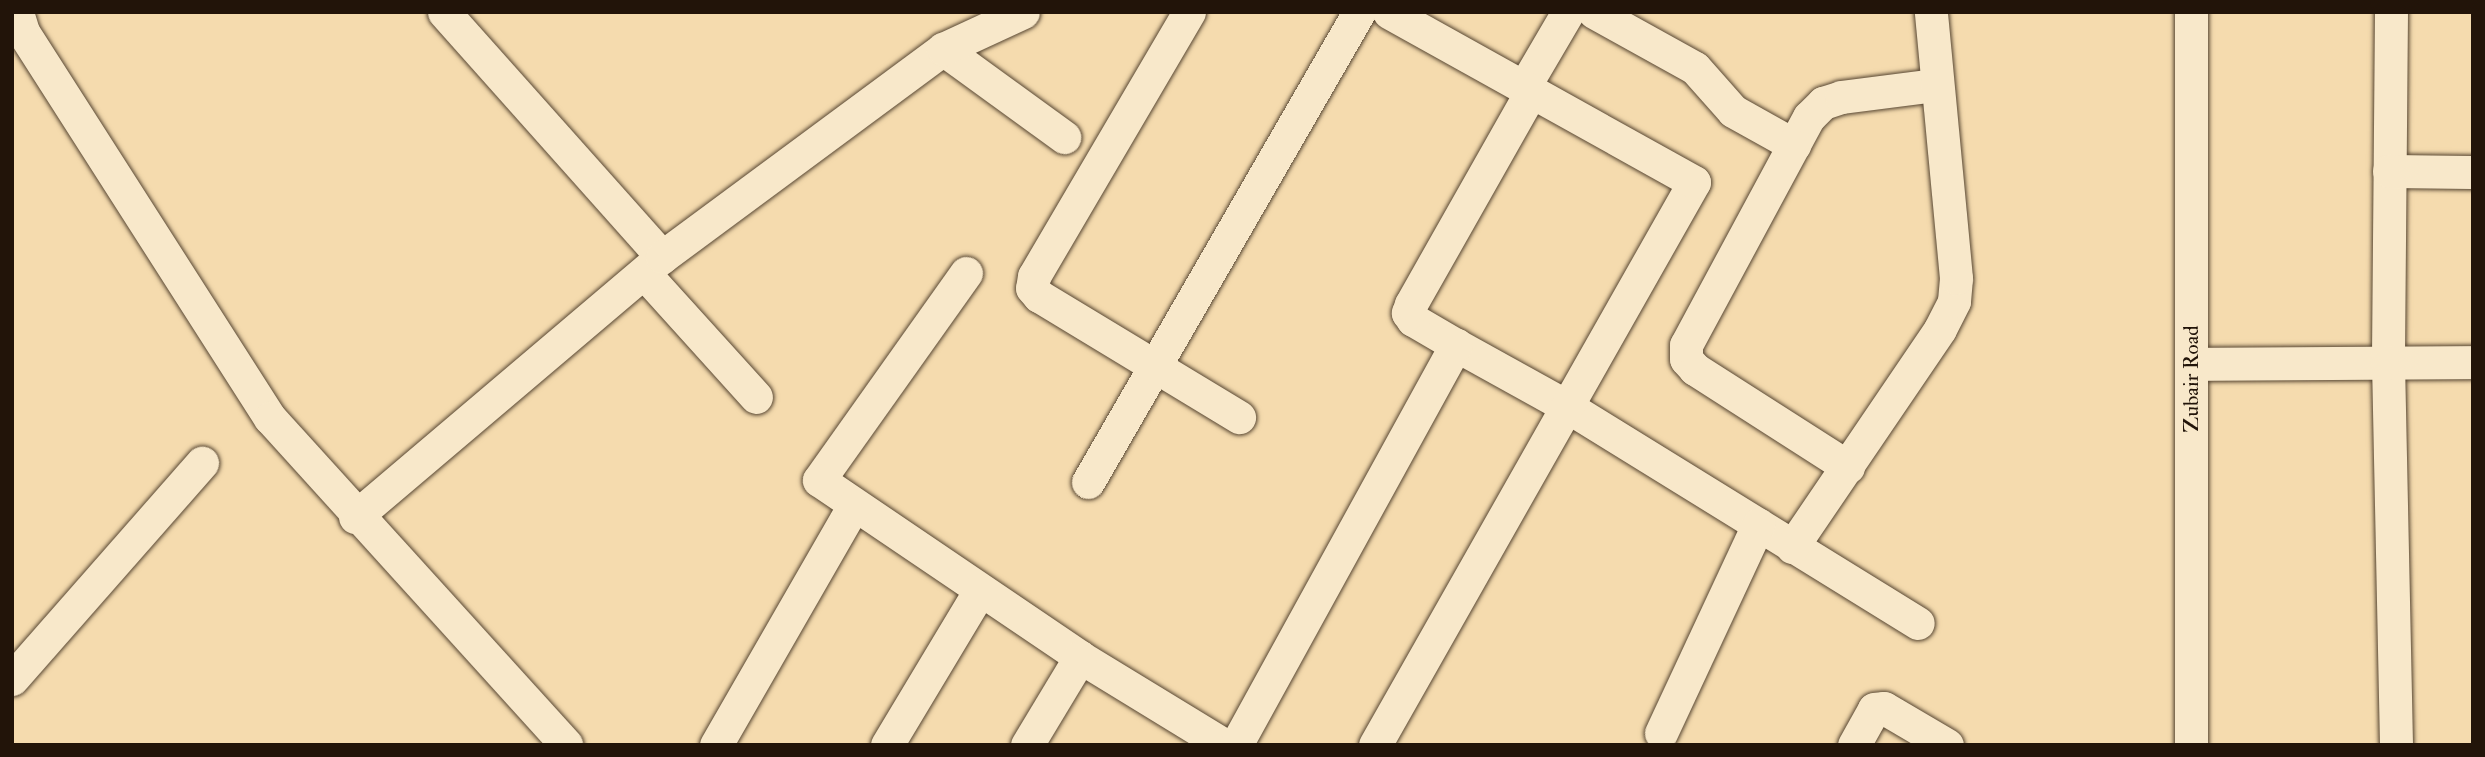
<!DOCTYPE html>
<style>
body{margin:0}
#map{position:relative;width:2485px;height:757px;overflow:hidden;background:#f5dbae;font-family:"IM FELL Double Pica",serif}
div>[style]{position:absolute}
[style*='--x']{left:calc(var(--x)*1px);top:calc(var(--y)*1px);width:calc(var(--w)*1px);rotate:calc(var(--a)*1deg)}
.roads{filter:drop-shadow(0 0 2px #574632) drop-shadow(0 0 2px #574632)}
.minor>*{height:33px;margin:-16.5px;padding:0 16.5px;transform-origin:16.5px;border-radius:16.5px;background:#f8e8ca}
span{translate:-50% -50%;white-space:nowrap;text-align:center;line-height:1.15;-webkit-text-stroke:5px #f8e8ca;paint-order:stroke}
.street-label{font-size:21px;color:#221409}
.frame{position:absolute;inset:0;border:14px solid #221409;pointer-events:none}
</style>
<div id="map">
<div class="roads">
<div class="minor">
<div style="--x:17;--y:12;--w:21;--a:73"></div>
<div style="--x:23;--y:32;--w:458;--a:57.4"></div>
<div style="--x:270;--y:418;--w:441;--a:47.8"></div>
<div style="--x:444;--y:12;--w:328;--a:48.3"></div>
<div style="--x:1189;--y:12;--w:306;--a:120.4"></div>
<div style="--x:1034;--y:276;--w:12;--a:99"></div>
<div style="--x:1032;--y:288;--w:11;--a:49"></div>
<div style="--x:1039;--y:296;--w:234;--a:31.2"></div>
<div style="--x:1594;--y:12;--w:115;--a:29"></div>
<div style="--x:1695;--y:68;--w:57;--a:48.5"></div>
<div style="--x:1733;--y:111;--w:70;--a:29.1"></div>
<div style="--x:2391;--y:12;--w:350;--a:90.5"></div>
<div style="--x:2388;--y:362;--w:383;--a:88.8"></div>
<div style="--x:943;--y:49;--w:150;--a:36"></div>
<div style="--x:1524;--y:87;--w:87;--a:-59.6"></div>
<div style="--x:2389;--y:171;--w:84;--a:0.7"></div>
<div style="--x:644;--y:273;--w:167;--a:47.9"></div>
<div style="--x:966;--y:273;--w:254;--a:125.4"></div>
<div style="--x:819;--y:480;--w:315;--a:34.1"></div>
<div style="--x:1080;--y:657;--w:169;--a:31.4"></div>
<div style="--x:1456;--y:345;--w:128;--a:29"></div>
<div style="--x:1568;--y:407;--w:411;--a:31.7"></div>
<div style="--x:2192;--y:364;--w:281;--a:-0.4"></div>
<div style="--x:1848;--y:467;--w:182;--a:-147.4"></div>
<div style="--x:1695;--y:369;--w:13;--a:-132"></div>
<div style="--x:1686;--y:359;--w:14;--a:-90"></div>
<div style="--x:1686;--y:345;--w:259;--a:-61.7"></div>
<div style="--x:1809;--y:117;--w:20;--a:-45"></div>
<div style="--x:1823;--y:103;--w:19;--a:-18"></div>
<div style="--x:1841;--y:97;--w:95;--a:-7.3"></div>
<div style="--x:1088;--y:482;--w:543;--a:-60.03"></div>
<div style="--x:355;--y:517;--w:402;--a:-40.3"></div>
<div style="--x:662;--y:257;--w:350;--a:-36.5"></div>
<div style="--x:943;--y:49;--w:88;--a:-24.8"></div>
<div style="--x:1792;--y:547;--w:263;--a:-55.8"></div>
<div style="--x:1940;--y:329;--w:31;--a:-63"></div>
<div style="--x:1954;--y:301;--w:23;--a:-85"></div>
<div style="--x:1956;--y:278;--w:267;--a:-95.4"></div>
<div style="--x:12;--y:679;--w:288;--a:-48.7"></div>
<div style="--x:1661;--y:733;--w:230;--a:-65"></div>
<div style="--x:716;--y:745;--w:277;--a:-60.1"></div>
<div style="--x:887;--y:745;--w:181;--a:-59"></div>
<div style="--x:1027;--y:745;--w:103;--a:-58.9"></div>
<div style="--x:1236;--y:745;--w:457;--a:-61.2"></div>
<div style="--x:1456;--y:345;--w:50;--a:-149.8"></div>
<div style="--x:1413;--y:320;--w:9;--a:-126"></div>
<div style="--x:1408;--y:313;--w:9;--a:-72"></div>
<div style="--x:1411;--y:304;--w:244;--a:-60.5"></div>
<div style="--x:1375;--y:745;--w:647;--a:-60.46"></div>
<div style="--x:1694;--y:182;--w:349;--a:-150.9"></div>
<div style="--x:1854;--y:745;--w:41;--a:-60.9"></div>
<div style="--x:1874;--y:709;--w:10;--a:-6"></div>
<div style="--x:1884;--y:708;--w:73;--a:30.4"></div>
<div style="--x:2191;--y:745;--w:733;--a:-90"></div>
</div>
</div>
<div class="street-label">
<span style="left:2192px;top:379px;rotate:-90deg">Zubair Road</span>
</div>
<div class="frame"></div>
</div>
